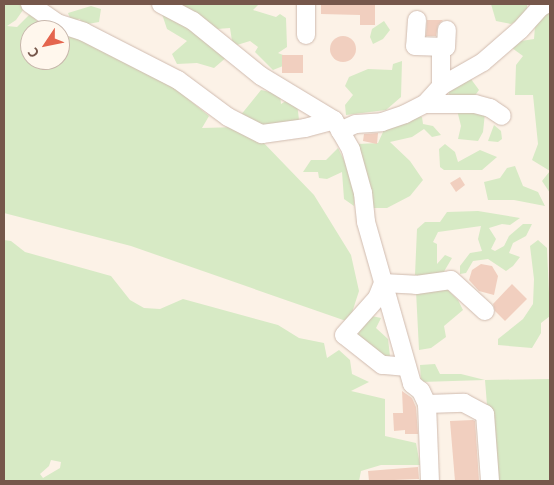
<!DOCTYPE html>
<meta charset="utf-8">
<style>
body{margin:0}
#map{position:relative;width:554px;height:485px;overflow:hidden;background:#fcf2e7;font-family:"PT Sans",sans-serif}
div>[style]{position:absolute}
[style*='--x']{left:calc(var(--x)*1px);top:calc(var(--y)*1px);width:calc(var(--w)*1px);rotate:calc(var(--a)*1deg)}
.green>*{inset:0;background:#d7eac5}
.building>*{inset:0;background:#f1cfbf;transform-origin:0 0}
.round{border-radius:50%}
.roads{filter:drop-shadow(0 0 1px #d0bbaf) drop-shadow(0 0 1px #d0bbaf)}
.minor>*{height:18px;margin:-9px;padding:0 9px;transform-origin:9px;border-radius:9px;background:#fff}
span{translate:-50% -50%;white-space:nowrap;text-align:center;line-height:1.15;-webkit-text-stroke:5px #fff7ed;paint-order:stroke}
.frame{position:absolute;inset:0;border:5px solid #76574b;pointer-events:none}
.north{position:absolute;left:20px;top:20px;width:50px;height:50px;box-sizing:border-box;background:#fff7ed;border:1px solid #c8b7ac;border-radius:50%;rotate:236deg;font-size:14px;font-weight:700;line-height:20px;text-align:center;color:#76574b}
.north::after{content:'';display:block;margin:auto;width:18px;height:22px;background:#e4654e;clip-path:polygon(50% 0,100% 100%,50% 72%,0 100%)}
</style>
<div id="map">
<div class="green">
<div style="clip-path:polygon(4px 4px,20px 4px,23px 10px,16px 20px,7px 26px,17px 27px,31px 13px,44px 30px,30px 30px,30px 60px,60px 60px,60px 30px,147px 65px,209px 116px,202px 128px,239px 127px,258px 137px,314px 195px,351px 255px,359px 291px,349px 322px,131px 246px,4px 213px)"></div>
<div style="clip-path:polygon(174px 4px,259px 4px,253px 10px,276px 17px,280px 14px,286px 18px,287px 47px,278px 53px,283px 55px,283px 66px,273px 70px,255px 52px,258px 47px,250px 41px,237px 45px,232px 41px,230px 28px,217px 29px)"></div>
<div style="clip-path:polygon(491px 4px,527px 4px,527px 15px,511px 24px,496px 21px)"></div>
<div style="clip-path:polygon(91px 6px,101px 9px,99px 22px,82px 25px,80px 19px,71px 21px,68px 13px)"></div>
<div style="clip-path:polygon(550px 9px,550px 193px,542px 181px,550px 171px,532px 160px,538px 144px,533px 95px,515px 95px,516px 65px,523px 56px,512px 48px,521px 41px,534px 39px,536px 14px)"></div>
<div style="clip-path:polygon(161px 11px,196px 30px,228px 56px,214px 68px,197px 63px,177px 64px,172px 54px,187px 41px,167px 29px)"></div>
<div style="clip-path:polygon(384px 21px,390px 30px,383px 39px,373px 44px,370px 37px,372px 29px)"></div>
<div style="clip-path:polygon(402px 61px,401px 97px,386px 110px,346px 115px,345px 105px,353px 95px,345px 86px,349px 77px,368px 69px,392px 70px,393px 64px)"></div>
<div style="clip-path:polygon(468px 75px,479px 90px,471px 101px,450px 99px,448px 88px)"></div>
<div style="clip-path:polygon(261px 90px,280px 94px,281px 104px,289px 99px,297px 103px,299px 120px,264px 127px,240px 116px)"></div>
<div style="clip-path:polygon(457px 110px,485px 113px,483px 132px,478px 141px,458px 139px,461px 126px)"></div>
<div style="clip-path:polygon(416px 114px,422px 117px,423px 124px,433px 126px,441px 135px,432px 137px,424px 129px,412px 137px,390px 142px,410px 161px,423px 180px,410px 196px,387px 208px,373px 208px,358px 144px,378px 143px,383px 132px,383px 128px)"></div>
<div style="clip-path:polygon(494px 125px,501px 131px,502px 139px,498px 142px,488px 141px)"></div>
<div style="clip-path:polygon(445px 144px,455px 152px,458px 162px,480px 150px,497px 157px,482px 170px,444px 170px,440px 167px,439px 149px)"></div>
<div style="clip-path:polygon(338px 148px,349px 170px,355px 190px,354px 206px,344px 199px,342px 172px,327px 179px,319px 178px,318px 172px,303px 172px,311px 160px,326px 160px)"></div>
<div style="clip-path:polygon(515px 166px,523px 186px,538px 192px,545px 206px,514px 200px,488px 200px,484px 182px,500px 178px,507px 168px)"></div>
<div style="clip-path:polygon(478px 211px,520px 218px,510px 225px,502px 224px,489px 228px,496px 239px,491px 249px,495px 251px,504px 246px,509px 236px,523px 224px,532px 224px,526px 236px,513px 243px,509px 253px,520px 257px,513px 266px,506px 271px,488px 259px,473px 261px,466px 273px,460px 274px,460px 266px,470px 253px,482px 251px,478px 239px,481px 226px,438px 232px,433px 242px,437px 244px,437px 264px,445px 255px,452px 258px,442px 275px,425px 280px,415px 275px,417px 229px,425px 222px,440px 222px,447px 212px)"></div>
<div style="clip-path:polygon(evenodd,4px 240px,11px 241px,25px 252px,111px 276px,130px 300px,144px 308px,160px 309px,183px 299px,278px 325px,299px 338px,324px 343px,327px 358px,339px 350px,350px 360px,352px 374px,369px 382px,351px 391px,385px 399px,385px 436px,416px 443px,420px 465px,381px 465px,361px 471px,359px 481px,4px 481px,4px 240px,51px 460px,61px 462px,60px 468px,43px 478px,40px 474px,49px 466px,51px 460px)"></div>
<div style="clip-path:polygon(538px 240px,547px 248px,550px 316px,541px 323px,541px 333px,532px 348px,498px 345px,498px 339px,523px 319px,533px 304px,534px 279px,530px 246px)"></div>
<div style="clip-path:polygon(447px 289px,458px 300px,463px 310px,444px 326px,446px 337px,431px 348px,419px 350px,416px 291px)"></div>
<div style="clip-path:polygon(367px 315px,381px 318px,376px 328px,388px 339px,390px 356px,379px 360px,358px 339px,360px 321px)"></div>
<div style="clip-path:polygon(435px 364px,440px 374px,461px 374px,485px 380px,550px 379px,550px 481px,493px 481px,485px 380px,421px 382px,420px 365px)"></div>
</div>
<div class="building">
<div style="clip-path:polygon(321px 4px,375px 4px,375px 25px,360px 25px,360px 15px,321px 14px)"></div>
<div style="clip-path:polygon(427px 20px,443px 20px,438px 25px,436px 36px,426px 36px)"></div>
<div class="round" style="left:330px;top:36px;width:26px;height:26px"></div>
<div style="left:282px;top:55px;width:21px;height:18px"></div>
<div style="clip-path:polygon(378px 133px,377px 144px,363px 141px,364px 134px)"></div>
<div style="clip-path:polygon(460px 177px,465px 185px,456px 192px,450px 183px)"></div>
<div style="clip-path:polygon(481px 264px,492px 266px,498px 276px,494px 295px,479px 291px,469px 280px,472px 270px)"></div>
<div style="clip-path:polygon(512px 284px,527px 299px,505px 321px,495px 311px,493px 304px)"></div>
<div style="clip-path:polygon(402px 391px,412px 398px,416px 407px,418px 434px,405px 434px,405px 430px,394px 431px,393px 413px,403px 413px)"></div>
<div style="clip-path:polygon(473px 420px,475px 421px,479px 481px,455px 481px,450px 421px)"></div>
<div style="clip-path:polygon(418px 467px,419px 479px,369px 481px,368px 471px)"></div>
</div>
<div class="roads">
<div class="minor">
<div style="--x:30;--y:4;--w:33;--a:35"></div>
<div style="--x:57;--y:23;--w:28;--a:18"></div>
<div style="--x:84;--y:32;--w:106;--a:27.1"></div>
<div style="--x:178;--y:80;--w:62;--a:36.5"></div>
<div style="--x:228;--y:117;--w:38;--a:27"></div>
<div style="--x:262;--y:134;--w:43;--a:-7.9"></div>
<div style="--x:305;--y:128;--w:30;--a:-15"></div>
<div style="--x:161;--y:4;--w:36;--a:28"></div>
<div style="--x:193;--y:21;--w:87;--a:39"></div>
<div style="--x:261;--y:76;--w:85;--a:31.1"></div>
<div style="--x:334;--y:120;--w:34;--a:60"></div>
<div style="--x:351;--y:150;--w:45;--a:74.4"></div>
<div style="--x:363;--y:193;--w:29;--a:84"></div>
<div style="--x:366;--y:222;--w:168;--a:74.1"></div>
<div style="--x:412;--y:384;--w:11;--a:38"></div>
<div style="--x:421;--y:391;--w:14;--a:65"></div>
<div style="--x:427;--y:404;--w:77;--a:87.8"></div>
<div style="--x:417;--y:20;--w:26;--a:94"></div>
<div style="--x:415;--y:46;--w:31;--a:2"></div>
<div style="--x:446;--y:47;--w:17;--a:-87"></div>
<div style="--x:306;--y:35;--w:31;--a:-90"></div>
<div style="--x:441;--y:86;--w:48;--a:-29.7"></div>
<div style="--x:483;--y:62;--w:49;--a:-40.9"></div>
<div style="--x:520;--y:30;--w:31;--a:-48"></div>
<div style="--x:541;--y:7;--w:7;--a:-27"></div>
<div style="--x:425;--y:104;--w:50;--a:0"></div>
<div style="--x:475;--y:104;--w:16;--a:15"></div>
<div style="--x:490;--y:108;--w:14;--a:34"></div>
<div style="--x:340;--y:131;--w:17;--a:-24"></div>
<div style="--x:356;--y:124;--w:26;--a:-4"></div>
<div style="--x:382;--y:122;--w:24;--a:-19"></div>
<div style="--x:405;--y:114;--w:22;--a:-27"></div>
<div style="--x:425;--y:104;--w:24;--a:-48"></div>
<div style="--x:441;--y:86;--w:39;--a:-90"></div>
<div style="--x:407;--y:367;--w:25;--a:-175"></div>
<div style="--x:382;--y:365;--w:48;--a:-141.7"></div>
<div style="--x:344;--y:335;--w:50;--a:-48.3"></div>
<div style="--x:377;--y:298;--w:16;--a:-68"></div>
<div style="--x:383;--y:283;--w:33;--a:3"></div>
<div style="--x:416;--y:285;--w:35;--a:-8"></div>
<div style="--x:451;--y:280;--w:46;--a:42.4"></div>
<div style="--x:427;--y:404;--w:37;--a:-2"></div>
<div style="--x:464;--y:403;--w:24;--a:28"></div>
<div style="--x:485;--y:414;--w:67;--a:85.7"></div>
</div>
</div>
<div class="frame"></div>
<div class="north">С</div>
</div>
